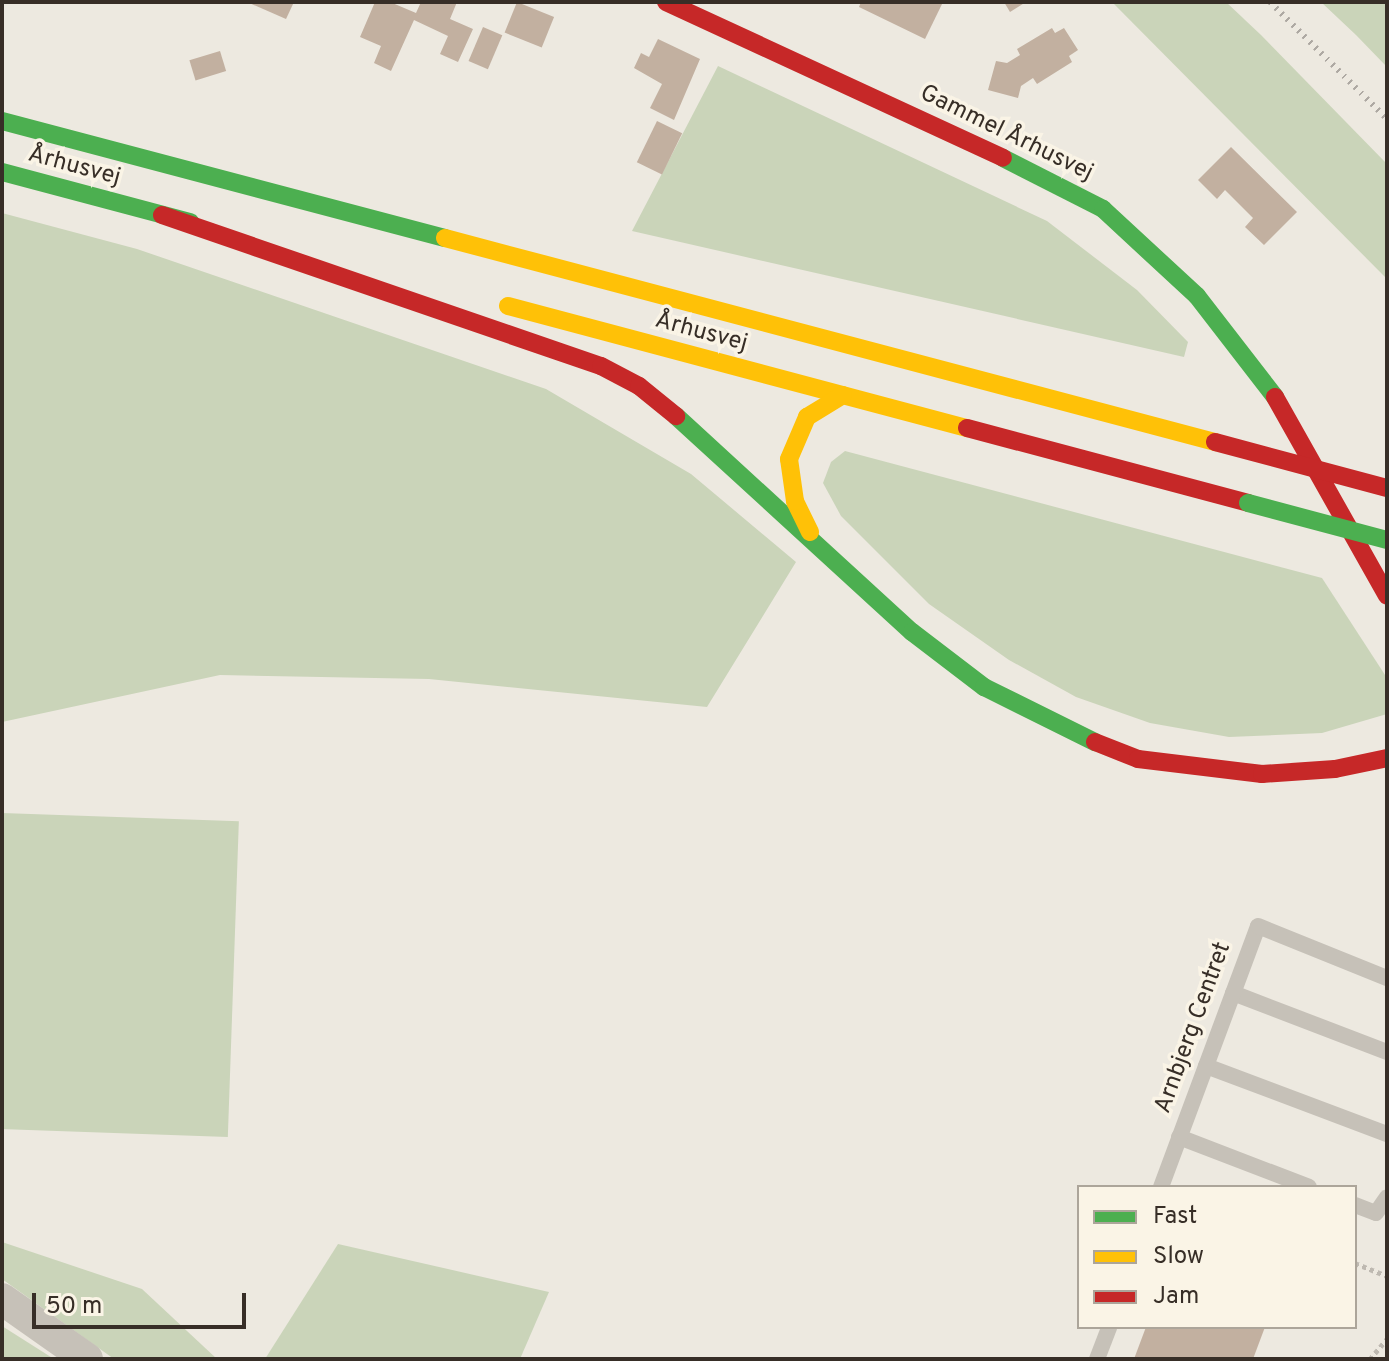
<!DOCTYPE html>
<meta charset="utf-8">
<style>
body{margin:0}
#map{position:relative;width:1389px;height:1361px;overflow:hidden;background:#ede9e0;font-family:Overpass,sans-serif}
div>[style]{position:absolute}
[style*='--x']{left:calc(var(--x)*1px);top:calc(var(--y)*1px);width:calc(var(--w)*1px);rotate:calc(var(--a)*1deg)}
.green>*{inset:0;background:#cad4b9;transform-origin:0 0}
.building>*{inset:0;background:#c2b0a0;transform-origin:0 0}
.path>*{height:5px;margin-top:-2.5px;transform-origin:0;background:repeating-linear-gradient(90deg,#beb9b1 0 4px,transparent 0 8px)}
.lane>*{height:16px;margin:-8px;padding:0 8px;transform-origin:8px;border-radius:8px;background:#c6c1b8}
.street>*{height:32px;margin:-16px;padding:0 16px;transform-origin:16px;border-radius:16px;background:#c6c1b8}
.fast>*{height:18px;margin:-9px;padding:0 9px;transform-origin:9px;border-radius:9px;background:#4caf50}
.slow>*{height:18px;margin:-9px;padding:0 9px;transform-origin:9px;border-radius:9px;background:#ffc107}
.jam>*{height:18px;margin:-9px;padding:0 9px;transform-origin:9px;border-radius:9px;background:#c62828}
.rail>*{height:6px;margin-top:-3px;transform-origin:0;background:repeating-linear-gradient(90deg,#aea9a3 0 2px,transparent 0 8px)}
.fast-bridge>*{height:18px;margin:-9px;padding:0 9px;transform-origin:9px;border-radius:9px;background:#4caf50}
.jam-bridge>*{height:18px;margin:-9px;padding:0 9px;transform-origin:9px;border-radius:9px;background:#c62828}
span{translate:-50% -50%;white-space:nowrap;text-align:center;line-height:1.15;-webkit-text-stroke:7px #faf4e6;paint-order:stroke}
.street-label{font-size:24px;color:#372e27}
.frame{position:absolute;inset:0;border:4px solid #372e27;pointer-events:none}
.legend{position:absolute;left:1077px;top:1185px;width:280px;height:144px;box-sizing:border-box;background:#faf4e6;border:2px solid #aca59a;margin:0;padding:10px 14px;list-style:none;font-size:24px;color:#372e27}
.legend li{display:flex;align-items:center;gap:16px;height:40px}
.legend b{width:40px;border:2px solid #aca59a}
.scale{position:absolute;left:32px;top:1293px;width:214px;height:36px;box-sizing:border-box;border:4px solid #372e27;border-top:0;padding-left:10px;font-size:24px;line-height:28px;white-space:nowrap;color:#372e27;-webkit-text-stroke:6px #faf4e6;paint-order:stroke}
</style>
<div id="map">
<div class="green">
<div style="clip-path:polygon(1112px 2px,1226px 2px,1261px 35px,1387px 164px,1387px 279px)"></div>
<div style="clip-path:polygon(1321px 2px,1387px 2px,1387px 67px,1356px 35px)"></div>
<div style="clip-path:polygon(718px 66px,1047px 221px,1137px 290px,1188px 342px,1184px 357px,632px 231px)"></div>
<div style="clip-path:polygon(2px 213px,137px 249px,546px 389px,691px 474px,796px 562px,707px 707px,429px 679px,220px 675px,2px 722px)"></div>
<div style="clip-path:polygon(845px 451px,1322px 578px,1387px 678px,1387px 714px,1322px 733px,1229px 737px,1150px 723px,1076px 697px,1009px 660px,929px 604px,841px 516px,823px 483px,831px 462px)"></div>
<div style="left:2px;top:813px;width:237px;height:316px;rotate:2deg"></div>
<div style="clip-path:polygon(2px 1242px,142px 1289px,217px 1359px,114px 1359px,2px 1279px)"></div>
<div style="clip-path:polygon(338px 1244px,549px 1292px,520px 1359px,265px 1359px)"></div>
<div style="clip-path:polygon(2px 1326px,54px 1359px,2px 1359px)"></div>
</div>
<div class="building">
<div style="clip-path:polygon(247px 2px,294px 2px,286px 19px)"></div>
<div style="clip-path:polygon(375px 2px,390px 2px,416px 13px,421px 2px,457px 2px,450px 19px,473px 29px,458px 62px,440px 54px,448px 36px,414px 20px,391px 71px,374px 63px,381px 46px,360px 37px)"></div>
<div style="left:517px;top:2px;width:40px;height:33px;rotate:22deg"></div>
<div style="clip-path:polygon(861px 2px,943px 2px,925px 39px,859px 7px)"></div>
<div style="clip-path:polygon(1004px 2px,1026px 2px,1010px 12px)"></div>
<div style="left:483px;top:27px;width:21px;height:37px;rotate:23deg"></div>
<div style="clip-path:polygon(1052px 28px,1055px 33px,1064px 28px,1078px 50px,1069px 56px,1072px 62px,1037px 84px,1033px 78px,1021px 86px,1018px 98px,988px 90px,996px 61px,1007px 63px,1020px 55px,1017px 49px)"></div>
<div style="clip-path:polygon(658px 39px,700px 59px,674px 120px,650px 108px,662px 84px,634px 68px,641px 53px,649px 57px)"></div>
<div style="left:220px;top:51px;width:21px;height:32px;rotate:73deg"></div>
<div style="left:657px;top:121px;width:28px;height:46px;rotate:26deg"></div>
<div style="clip-path:polygon(1231px 147px,1297px 212px,1264px 245px,1245px 227px,1253px 218px,1225px 190px,1217px 199px,1198px 180px)"></div>
<div style="clip-path:polygon(1146px 1327px,1265px 1327px,1253px 1359px,1134px 1359px)"></div>
</div>
<div class="path">
<div style="--x:1355;--y:1263;--w:35;--a:22"></div>
<div style="--x:1370;--y:1359;--w:26;--a:-50"></div>
</div>
<div class="lane">
<div style="--x:1233;--y:993;--w:165;--a:21"></div>
<div style="--x:1206;--y:1066;--w:193;--a:20.6"></div>
<div style="--x:1179;--y:1137;--w:139;--a:21"></div>
<div style="--x:1161;--y:1187;--w:278;--a:-69.6"></div>
<div style="--x:1258;--y:926;--w:139;--a:22"></div>
<div style="--x:1355;--y:1205;--w:22;--a:21"></div>
<div style="--x:1376;--y:1213;--w:19;--a:-55"></div>
<div style="--x:1097;--y:1359;--w:34;--a:-69"></div>
</div>
<div class="street">
<div style="--x:2;--y:1299;--w:104;--a:35.2"></div>
</div>
<div class="fast">
<div style="--x:2;--y:121;--w:458;--a:14.8"></div>
<div style="--x:1003;--y:158;--w:112;--a:27"></div>
<div style="--x:1103;--y:209;--w:128;--a:42.8"></div>
<div style="--x:1197;--y:296;--w:128;--a:52.3"></div>
<div style="--x:2;--y:172;--w:195;--a:14.9"></div>
<div style="--x:676;--y:416;--w:320;--a:42.5"></div>
<div style="--x:912;--y:632;--w:91;--a:37.4"></div>
<div style="--x:984;--y:687;--w:124;--a:26.4"></div>
</div>
<div class="slow">
<div style="--x:445;--y:238;--w:797;--a:14.84"></div>
<div style="--x:508;--y:306;--w:475;--a:14.9"></div>
<div style="--x:810;--y:532;--w:34;--a:-116"></div>
<div style="--x:795;--y:501;--w:42;--a:-98.1"></div>
<div style="--x:789;--y:459;--w:46;--a:-66.8"></div>
<div style="--x:807;--y:417;--w:42;--a:-31.4"></div>
</div>
<div class="jam">
<div style="--x:666;--y:2;--w:371;--a:24.8"></div>
<div style="--x:162;--y:215;--w:464;--a:19"></div>
<div style="--x:601;--y:366;--w:43;--a:27.8"></div>
<div style="--x:639;--y:386;--w:48;--a:39"></div>
<div style="--x:1275;--y:397;--w:228;--a:60.6"></div>
<div style="--x:967;--y:428;--w:291;--a:14.9"></div>
<div style="--x:1095;--y:742;--w:46;--a:21.6"></div>
<div style="--x:1138;--y:759;--w:125;--a:6.9"></div>
<div style="--x:1262;--y:774;--w:73;--a:-3.9"></div>
<div style="--x:1335;--y:769;--w:53;--a:-11.9"></div>
</div>
<div class="rail">
<div style="--x:1270;--y:2;--w:165;--a:45"></div>
</div>
<div class="fast-bridge">
<div style="--x:1248;--y:503;--w:144;--a:14.9"></div>
</div>
<div class="jam-bridge">
<div style="--x:1215;--y:442;--w:178;--a:15"></div>
</div>
<div class="street-label">
<span style="left:1006px;top:134px;rotate:26deg">Gammel Århusvej</span>
<span style="left:74px;top:167px;rotate:15deg">Århusvej</span>
<span style="left:701px;top:333px;rotate:15deg">Århusvej</span>
<span style="left:1194px;top:1028px;rotate:-70deg">Arnbjerg Centret</span>
</div>
<div class="frame"></div>
<ul class="legend">
<li><b style="height:10px;background:#4caf50"></b>Fast</li>
<li><b style="height:10px;background:#ffc107"></b>Slow</li>
<li><b style="height:10px;background:#c62828"></b>Jam</li>
</ul>
<div class="scale">50 m</div>
</div>
